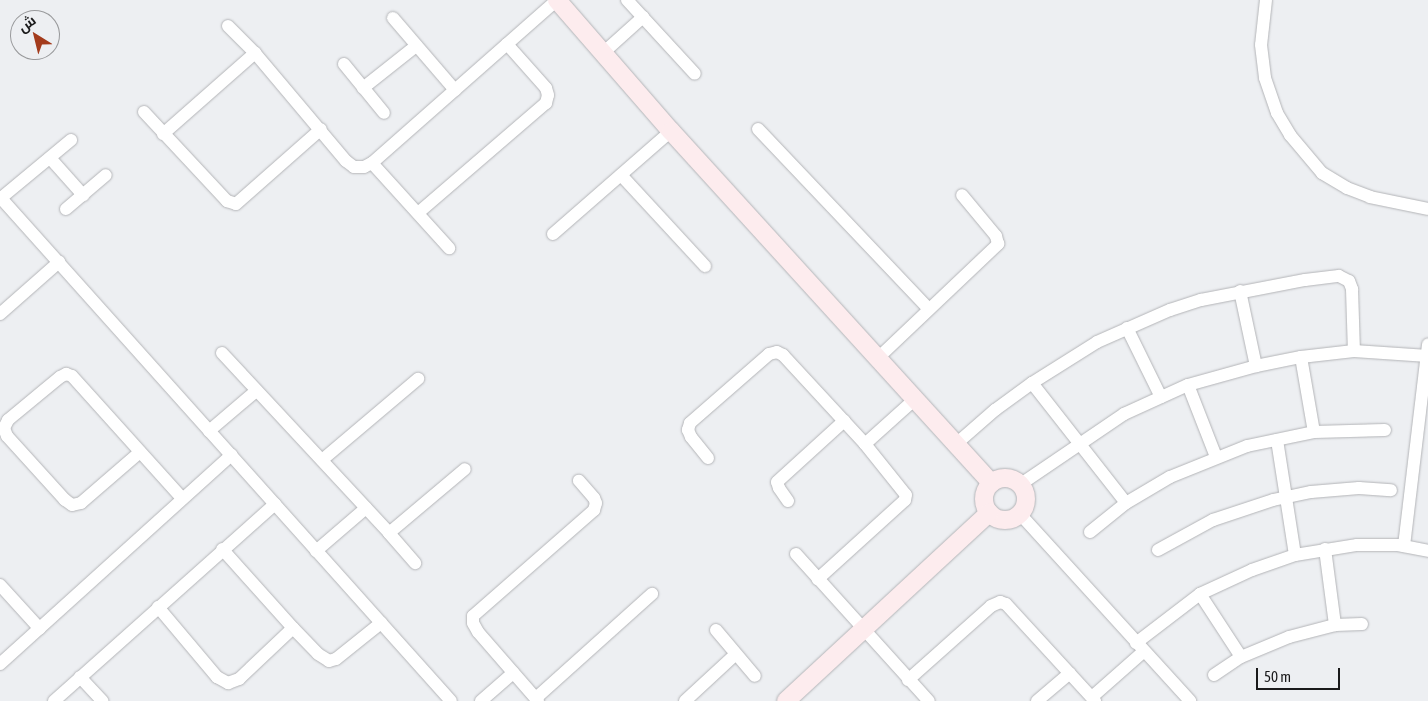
<!DOCTYPE html>
<meta charset="utf-8">
<style>
body{margin:0}
#map{position:relative;width:1428px;height:701px;overflow:hidden;background:#edeff2;font-family:"Asap Condensed",Cairo,sans-serif}
div>[style]{position:absolute}
[style*='--x']{left:calc(var(--x)*1px);top:calc(var(--y)*1px);width:calc(var(--w)*1px);rotate:calc(var(--a)*1deg)}
.roads{filter:drop-shadow(0 0 1px #b3b4b7) drop-shadow(0 0 1px #b3b4b7)}
.street>*{height:12px;margin:-6px;padding:0 6px;transform-origin:6px;border-radius:6px;background:#fff}
.secondary>*{height:18px;margin:-9px;padding:0 9px;transform-origin:9px;border-radius:9px;background:#fdecee}
.secondary>.ring{margin:-9px;padding:0;box-sizing:content-box;background:none;border:18px solid #fdecee;border-radius:50%}
span{translate:-50% -50%;white-space:nowrap;text-align:center;line-height:1.15;-webkit-text-stroke:4px #edeff2;paint-order:stroke}
.north{position:absolute;left:10px;top:10px;width:50px;height:50px;box-sizing:border-box;background:#edeff2;border:1px solid #999a9c;border-radius:50%;rotate:324deg;font-size:14px;font-weight:700;line-height:20px;text-align:center;color:#1a1a1b}
.north::after{content:'';display:block;margin:auto;width:18px;height:22px;background:#a33b1c;clip-path:polygon(50% 0,100% 100%,50% 72%,0 100%)}
.scale{position:absolute;left:1256px;top:668px;width:84px;height:22px;box-sizing:border-box;border:2px solid #1a1a1b;border-top:0;padding-left:6px;font-size:15px;line-height:18px;white-space:nowrap;color:#1a1a1b;-webkit-text-stroke:4px #edeff2;paint-order:stroke}
</style>
<div id="map">
<div class="roads">
<div class="street">
<div style="--x:627;--y:0;--w:100;--a:47.4"></div>
<div style="--x:1266;--y:0;--w:45;--a:96.3"></div>
<div style="--x:1261;--y:45;--w:33;--a:83"></div>
<div style="--x:1265;--y:78;--w:37;--a:71"></div>
<div style="--x:1277;--y:113;--w:26;--a:59"></div>
<div style="--x:1290;--y:135;--w:50;--a:49.9"></div>
<div style="--x:1322;--y:173;--w:29;--a:31"></div>
<div style="--x:1347;--y:188;--w:25;--a:21"></div>
<div style="--x:1370;--y:197;--w:59;--a:11.7"></div>
<div style="--x:393;--y:18;--w:95;--a:49.3"></div>
<div style="--x:228;--y:26;--w:38;--a:45"></div>
<div style="--x:255;--y:53;--w:141;--a:49.9"></div>
<div style="--x:346;--y:161;--w:10;--a:37"></div>
<div style="--x:354;--y:167;--w:10;--a:0"></div>
<div style="--x:364;--y:167;--w:9;--a:-27"></div>
<div style="--x:372;--y:163;--w:247;--a:-41.4"></div>
<div style="--x:603;--y:53;--w:54;--a:-42"></div>
<div style="--x:344;--y:64;--w:63;--a:50.8"></div>
<div style="--x:363;--y:88;--w:68;--a:-38.4"></div>
<div style="--x:144;--y:112;--w:122;--a:47"></div>
<div style="--x:227;--y:201;--w:9;--a:18"></div>
<div style="--x:236;--y:204;--w:113;--a:-41.4"></div>
<div style="--x:758;--y:129;--w:248;--a:46.5"></div>
<div style="--x:163;--y:134;--w:123;--a:-41.4"></div>
<div style="--x:50;--y:158;--w:50;--a:48.3"></div>
<div style="--x:372;--y:163;--w:115;--a:47.8"></div>
<div style="--x:621;--y:175;--w:124;--a:47.3"></div>
<div style="--x:0;--y:197;--w:676;--a:48.18"></div>
<div style="--x:1;--y:198;--w:91;--a:-39.6"></div>
<div style="--x:66;--y:209;--w:52;--a:-40.4"></div>
<div style="--x:418;--y:213;--w:169;--a:-40.7"></div>
<div style="--x:546;--y:103;--w:8;--a:-76"></div>
<div style="--x:548;--y:95;--w:7;--a:-106"></div>
<div style="--x:546;--y:88;--w:59;--a:-131.6"></div>
<div style="--x:553;--y:234;--w:157;--a:-41.1"></div>
<div style="--x:1240;--y:291;--w:77;--a:78"></div>
<div style="--x:0;--y:314;--w:79;--a:-41.4"></div>
<div style="--x:1127;--y:328;--w:77;--a:63.8"></div>
<div style="--x:222;--y:353;--w:246;--a:47.1"></div>
<div style="--x:389;--y:533;--w:40;--a:49"></div>
<div style="--x:1301;--y:357;--w:76;--a:80.2"></div>
<div style="--x:878;--y:358;--w:166;--a:-43.5"></div>
<div style="--x:998;--y:244;--w:8;--a:-104"></div>
<div style="--x:996;--y:236;--w:53;--a:-129.7"></div>
<div style="--x:1032;--y:383;--w:152;--a:51.9"></div>
<div style="--x:1188;--y:385;--w:77;--a:68.7"></div>
<div style="--x:209;--y:431;--w:62;--a:-40.4"></div>
<div style="--x:1277;--y:440;--w:116;--a:81.1"></div>
<div style="--x:865;--y:444;--w:67;--a:-42"></div>
<div style="--x:956;--y:444;--w:52;--a:-41.1"></div>
<div style="--x:995;--y:410;--w:46;--a:-36.1"></div>
<div style="--x:1032;--y:383;--w:77;--a:-32.2"></div>
<div style="--x:1097;--y:342;--w:80;--a:-23.7"></div>
<div style="--x:1170;--y:310;--w:33;--a:-18"></div>
<div style="--x:1201;--y:300;--w:106;--a:-10.9"></div>
<div style="--x:1305;--y:280;--w:34;--a:-7"></div>
<div style="--x:1339;--y:276;--w:11;--a:27"></div>
<div style="--x:1349;--y:281;--w:9;--a:69"></div>
<div style="--x:1352;--y:289;--w:62;--a:88.2"></div>
<div style="--x:140;--y:452;--w:78;--a:139.2"></div>
<div style="--x:81;--y:503;--w:9;--a:167"></div>
<div style="--x:72;--y:505;--w:9;--a:-144"></div>
<div style="--x:65;--y:500;--w:86;--a:-132.2"></div>
<div style="--x:7;--y:436;--w:9;--a:-111"></div>
<div style="--x:4;--y:428;--w:9;--a:-63"></div>
<div style="--x:8;--y:420;--w:67;--a:-39.6"></div>
<div style="--x:60;--y:377;--w:7;--a:-27"></div>
<div style="--x:66;--y:374;--w:6;--a:18"></div>
<div style="--x:72;--y:376;--w:164;--a:48"></div>
<div style="--x:708;--y:458;--w:27;--a:-129"></div>
<div style="--x:691;--y:437;--w:8;--a:-113"></div>
<div style="--x:688;--y:430;--w:7;--a:-74"></div>
<div style="--x:690;--y:423;--w:105;--a:-41.1"></div>
<div style="--x:769;--y:354;--w:8;--a:-14"></div>
<div style="--x:777;--y:352;--w:7;--a:27"></div>
<div style="--x:783;--y:355;--w:121;--a:47.3"></div>
<div style="--x:865;--y:444;--w:65;--a:51.2"></div>
<div style="--x:906;--y:495;--w:5;--a:101"></div>
<div style="--x:905;--y:500;--w:118;--a:137.8"></div>
<div style="--x:322;--y:460;--w:126;--a:-40.2"></div>
<div style="--x:1021;--y:484;--w:125;--a:-34.2"></div>
<div style="--x:1124;--y:414;--w:70;--a:-24.4"></div>
<div style="--x:1188;--y:385;--w:71;--a:-15.6"></div>
<div style="--x:1256;--y:366;--w:46;--a:-11.3"></div>
<div style="--x:1301;--y:357;--w:53;--a:-6.5"></div>
<div style="--x:1354;--y:351;--w:74;--a:3.9"></div>
<div style="--x:788;--y:501;--w:16;--a:-125"></div>
<div style="--x:779;--y:488;--w:6;--a:-108"></div>
<div style="--x:777;--y:482;--w:91;--a:-42.3"></div>
<div style="--x:1020;--y:514;--w:253;--a:47.7"></div>
<div style="--x:1090;--y:532;--w:46;--a:-38.9"></div>
<div style="--x:1126;--y:503;--w:51;--a:-30.6"></div>
<div style="--x:1170;--y:477;--w:83;--a:-21.9"></div>
<div style="--x:1247;--y:446;--w:68;--a:-11.8"></div>
<div style="--x:1314;--y:432;--w:71;--a:-1.6"></div>
<div style="--x:389;--y:533;--w:99;--a:-40.1"></div>
<div style="--x:1404;--y:546;--w:203;--a:-83.2"></div>
<div style="--x:1325;--y:549;--w:77;--a:82.5"></div>
<div style="--x:1158;--y:550;--w:63;--a:-28.6"></div>
<div style="--x:1213;--y:520;--w:63;--a:-18.4"></div>
<div style="--x:1273;--y:500;--w:39;--a:-12"></div>
<div style="--x:1311;--y:492;--w:48;--a:-4.8"></div>
<div style="--x:1359;--y:488;--w:32;--a:4"></div>
<div style="--x:316;--y:551;--w:66;--a:-40.7"></div>
<div style="--x:796;--y:554;--w:198;--a:47.9"></div>
<div style="--x:0;--y:585;--w:59;--a:47.7"></div>
<div style="--x:1200;--y:594;--w:75;--a:56.9"></div>
<div style="--x:158;--y:607;--w:92;--a:49.9"></div>
<div style="--x:217;--y:677;--w:13;--a:29"></div>
<div style="--x:228;--y:683;--w:12;--a:-20"></div>
<div style="--x:239;--y:679;--w:74;--a:-43.4"></div>
<div style="--x:293;--y:628;--w:106;--a:-131.9"></div>
<div style="--x:293;--y:628;--w:36;--a:46"></div>
<div style="--x:318;--y:654;--w:13;--a:32"></div>
<div style="--x:329;--y:661;--w:7;--a:-16"></div>
<div style="--x:336;--y:659;--w:58;--a:-38.7"></div>
<div style="--x:716;--y:630;--w:60;--a:49.7"></div>
<div style="--x:1136;--y:643;--w:81;--a:-37.4"></div>
<div style="--x:1200;--y:594;--w:57;--a:-24.8"></div>
<div style="--x:1252;--y:570;--w:46;--a:-19.2"></div>
<div style="--x:1295;--y:555;--w:63;--a:-9.2"></div>
<div style="--x:1357;--y:545;--w:41;--a:0"></div>
<div style="--x:1398;--y:545;--w:31;--a:11"></div>
<div style="--x:0;--y:664;--w:312;--a:-42.1"></div>
<div style="--x:1214;--y:675;--w:32;--a:-34"></div>
<div style="--x:1241;--y:657;--w:52;--a:-22.6"></div>
<div style="--x:1289;--y:637;--w:48;--a:-14.6"></div>
<div style="--x:1335;--y:625;--w:27;--a:-2"></div>
<div style="--x:80;--y:677;--w:33;--a:47"></div>
<div style="--x:908;--y:680;--w:111;--a:-41.7"></div>
<div style="--x:991;--y:606;--w:10;--a:-24"></div>
<div style="--x:1000;--y:602;--w:6;--a:18"></div>
<div style="--x:1006;--y:604;--w:132;--a:47.5"></div>
<div style="--x:1092;--y:697;--w:68;--a:-41.4"></div>
<div style="--x:536;--y:698;--w:156;--a:-41.9"></div>
<div style="--x:54;--y:701;--w:296;--a:-41.7"></div>
<div style="--x:481;--y:701;--w:43;--a:-41.2"></div>
<div style="--x:538;--y:701;--w:91;--a:-131"></div>
<div style="--x:478;--y:632;--w:10;--a:-119"></div>
<div style="--x:473;--y:623;--w:7;--a:-90"></div>
<div style="--x:473;--y:616;--w:161;--a:-41.2"></div>
<div style="--x:594;--y:510;--w:7;--a:-74"></div>
<div style="--x:596;--y:503;--w:5;--a:-112"></div>
<div style="--x:594;--y:498;--w:23;--a:-131"></div>
<div style="--x:685;--y:701;--w:69;--a:-42.7"></div>
<div style="--x:1037;--y:701;--w:43;--a:-40.3"></div>
</div>
<div class="secondary">
<div style="--x:557;--y:0;--w:174;--a:49"></div>
<div style="--x:671;--y:131;--w:476;--a:47.7"></div>
<div class="ring" style="left:984px;top:478px;width:24px;height:24px"></div>
<div style="--x:786;--y:701;--w:277;--a:-42.8"></div>
</div>
</div>
<div class="north">ش</div>
<div class="scale">50 m</div>
</div>
